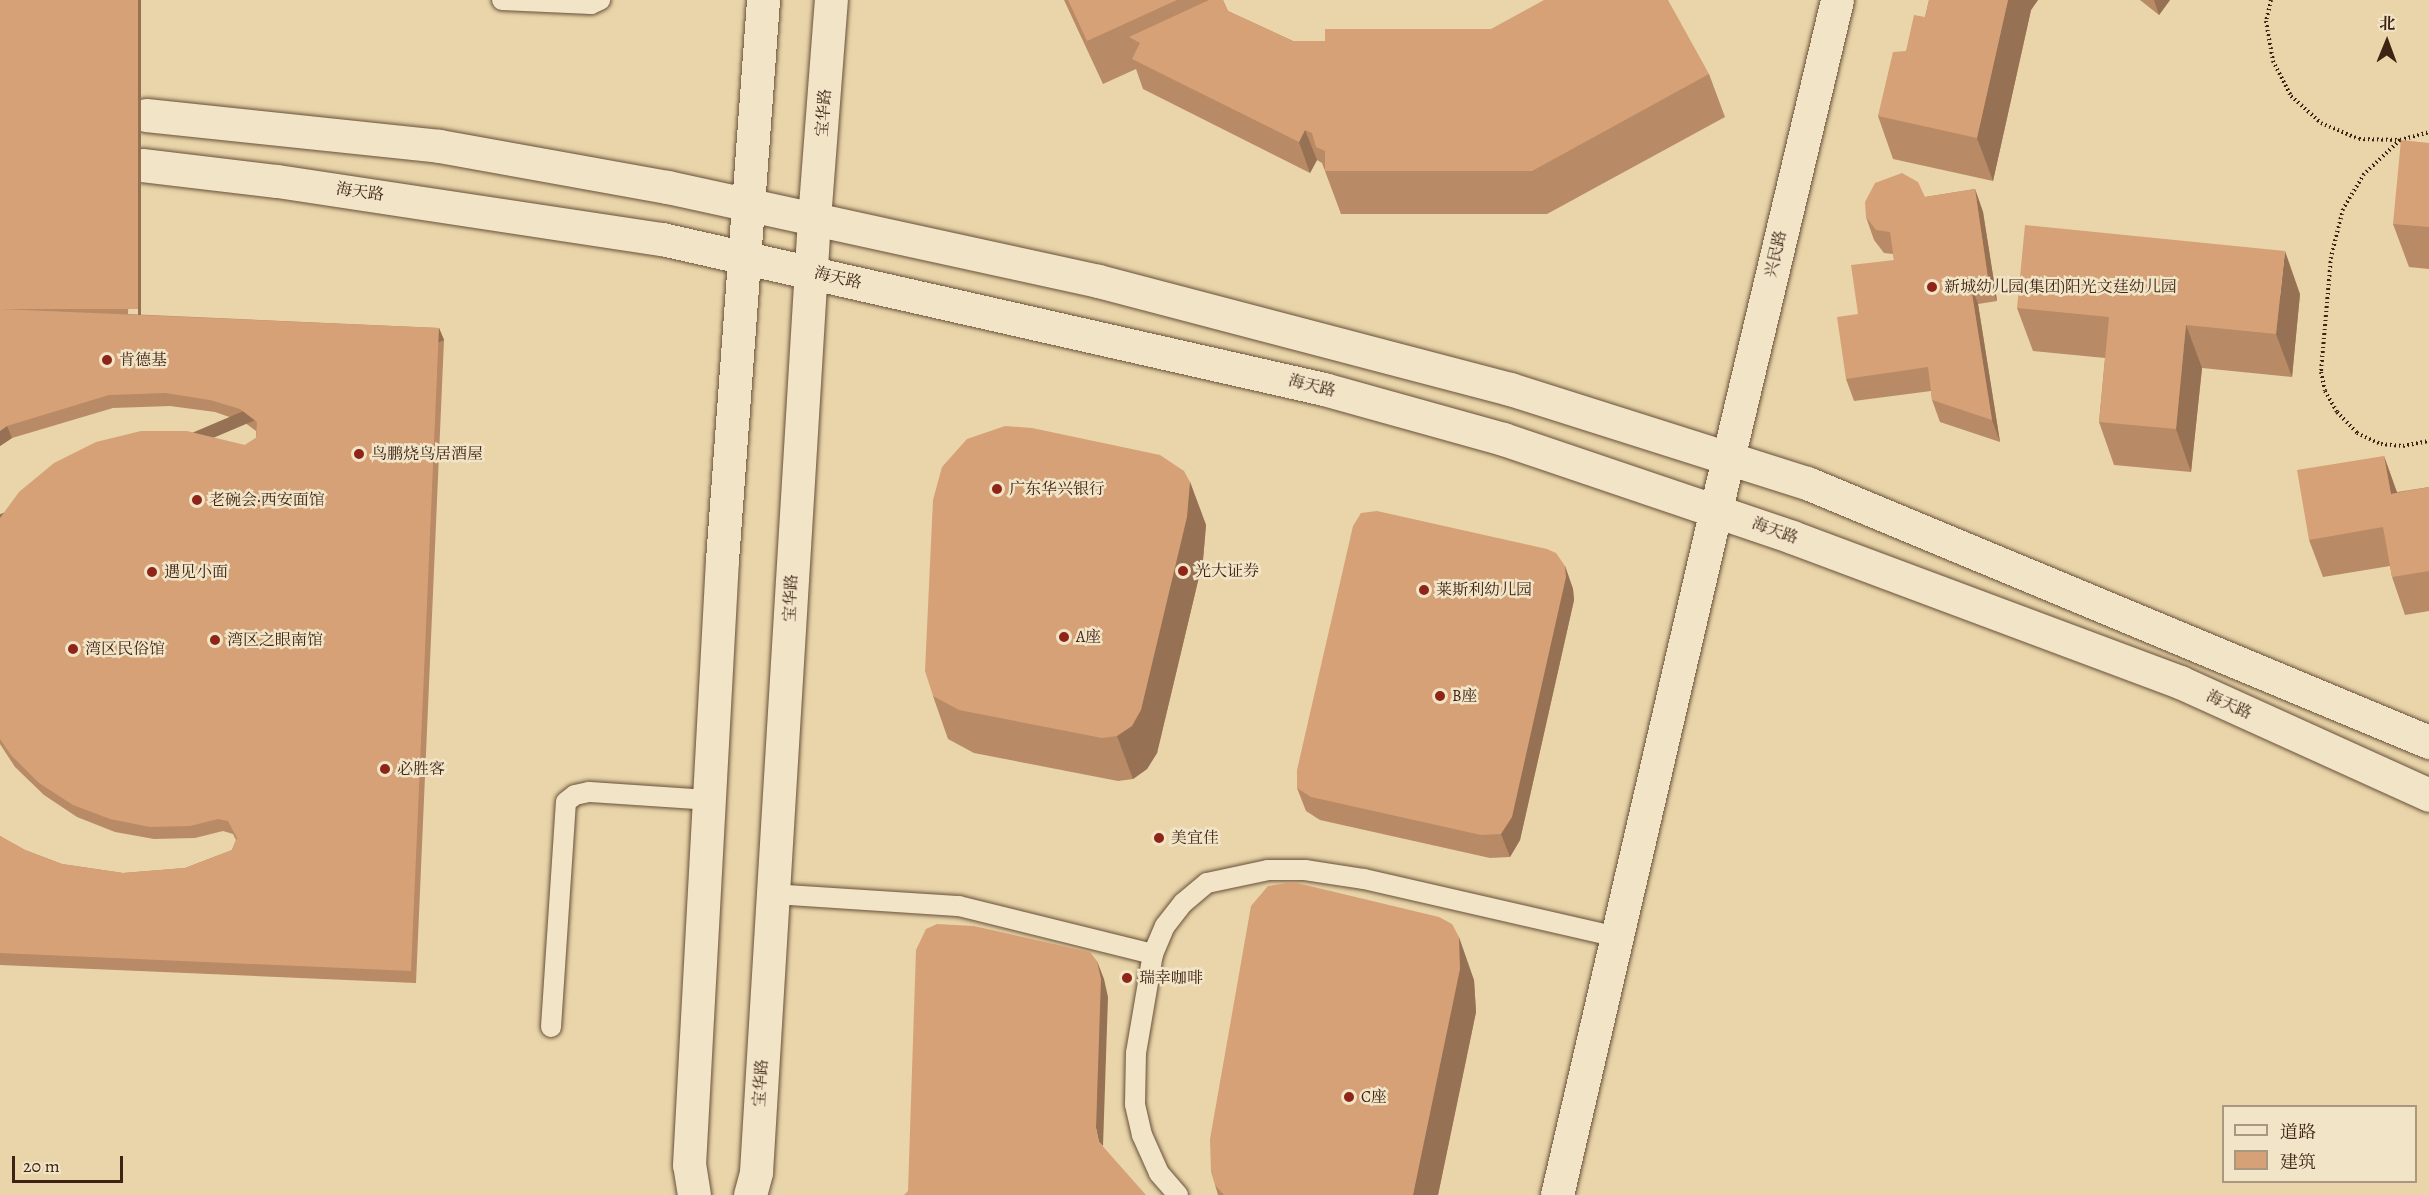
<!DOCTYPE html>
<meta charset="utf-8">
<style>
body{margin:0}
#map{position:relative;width:2429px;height:1195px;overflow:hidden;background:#e9d5a9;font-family:Alegreya,"Noto Serif SC",serif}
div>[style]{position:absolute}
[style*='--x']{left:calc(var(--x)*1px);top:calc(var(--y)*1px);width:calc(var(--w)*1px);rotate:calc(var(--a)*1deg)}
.path>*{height:4px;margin-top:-2px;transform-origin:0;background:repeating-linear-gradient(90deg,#3e2315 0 1.5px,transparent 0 4.5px)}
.roads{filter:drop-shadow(0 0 2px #69503a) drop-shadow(0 0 2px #69503a)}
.service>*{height:20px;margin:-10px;padding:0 10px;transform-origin:10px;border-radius:10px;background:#f1e4c7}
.minor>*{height:33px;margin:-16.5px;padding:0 16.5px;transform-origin:16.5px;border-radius:16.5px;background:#f1e4c7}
.tertiary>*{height:33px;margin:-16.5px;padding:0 16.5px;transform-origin:16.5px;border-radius:16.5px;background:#f1e4c7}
.secondary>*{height:33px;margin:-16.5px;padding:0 16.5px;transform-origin:16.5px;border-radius:16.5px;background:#f1e4c7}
.wall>*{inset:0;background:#b88a66}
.shaded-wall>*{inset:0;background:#967153;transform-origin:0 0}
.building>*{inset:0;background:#d6a177;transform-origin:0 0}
.dots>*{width:16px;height:16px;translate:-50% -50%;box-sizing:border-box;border:3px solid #f1e4c7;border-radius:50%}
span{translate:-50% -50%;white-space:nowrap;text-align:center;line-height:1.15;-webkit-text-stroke:5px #f1e4c7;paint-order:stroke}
.street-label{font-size:16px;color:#3e2315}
.poi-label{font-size:16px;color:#3e2315}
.left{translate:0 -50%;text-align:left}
.legend{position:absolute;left:2222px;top:1105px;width:195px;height:78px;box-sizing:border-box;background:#f1e4c7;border:2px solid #a99780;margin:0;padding:8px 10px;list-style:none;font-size:18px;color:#3e2315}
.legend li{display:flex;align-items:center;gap:12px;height:30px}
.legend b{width:30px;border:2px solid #a99780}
.north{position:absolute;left:2357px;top:12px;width:60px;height:60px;-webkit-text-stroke:4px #f1e4c7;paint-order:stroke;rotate:1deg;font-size:16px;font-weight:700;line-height:24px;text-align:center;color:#3e2315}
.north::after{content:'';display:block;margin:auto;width:21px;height:27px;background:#3e2315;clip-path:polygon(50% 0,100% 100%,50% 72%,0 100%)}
.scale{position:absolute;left:12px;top:1156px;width:111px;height:27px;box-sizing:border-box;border:3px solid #3e2315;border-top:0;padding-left:8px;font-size:18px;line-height:21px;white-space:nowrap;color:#3e2315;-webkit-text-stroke:4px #f1e4c7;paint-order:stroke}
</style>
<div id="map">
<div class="path">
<div style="--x:2271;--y:0;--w:22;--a:103"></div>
<div style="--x:2266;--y:21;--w:41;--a:80.1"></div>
<div style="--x:2273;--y:61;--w:39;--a:63"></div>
<div style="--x:2291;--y:96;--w:40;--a:42"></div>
<div style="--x:2321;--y:123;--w:41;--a:22.8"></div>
<div style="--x:2359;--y:139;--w:41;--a:1.4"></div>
<div style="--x:2400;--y:140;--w:30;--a:-15"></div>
<div style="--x:2400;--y:140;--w:50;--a:136.6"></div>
<div style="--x:2364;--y:174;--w:41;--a:121"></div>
<div style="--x:2343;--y:209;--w:49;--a:104"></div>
<div style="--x:2331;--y:257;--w:115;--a:95"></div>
<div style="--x:2321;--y:372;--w:19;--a:78"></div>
<div style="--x:2325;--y:391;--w:24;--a:60"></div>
<div style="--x:2337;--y:412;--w:29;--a:46"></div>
<div style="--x:2357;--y:433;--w:26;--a:25"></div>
<div style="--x:2381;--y:444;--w:22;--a:5"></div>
<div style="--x:2403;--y:446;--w:26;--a:-11"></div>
</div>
<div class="roads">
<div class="service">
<div style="--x:502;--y:0;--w:89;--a:2.6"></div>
<div style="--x:591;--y:4;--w:10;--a:-24"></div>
<div style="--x:773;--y:894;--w:186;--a:3.7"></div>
<div style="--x:959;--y:906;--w:200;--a:13.9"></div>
<div style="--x:551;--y:1027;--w:225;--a:-86.2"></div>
<div style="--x:566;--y:802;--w:11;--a:-38"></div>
<div style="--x:575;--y:795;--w:14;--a:-12"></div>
<div style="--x:589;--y:792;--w:120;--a:3.8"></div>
<div style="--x:1178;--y:1195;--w:29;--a:-131"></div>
<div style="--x:1159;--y:1173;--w:42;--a:-114.1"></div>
<div style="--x:1142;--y:1135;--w:32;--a:-103"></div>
<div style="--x:1135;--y:1104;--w:51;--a:-88.9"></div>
<div style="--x:1136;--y:1053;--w:100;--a:-80.3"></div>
<div style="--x:1153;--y:954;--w:30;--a:-67"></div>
<div style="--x:1165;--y:926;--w:29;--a:-52"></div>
<div style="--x:1183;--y:903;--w:31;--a:-40"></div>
<div style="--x:1207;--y:883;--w:62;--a:-12"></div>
<div style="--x:1268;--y:870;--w:37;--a:0"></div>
<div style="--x:1305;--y:870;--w:60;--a:8.7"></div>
<div style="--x:1364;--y:879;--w:260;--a:12.9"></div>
</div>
<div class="minor">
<div style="--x:1557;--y:1195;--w:704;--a:-76.95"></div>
</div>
<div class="tertiary">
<div style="--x:1716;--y:509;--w:523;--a:-76.63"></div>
</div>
<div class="secondary">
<div style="--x:146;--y:115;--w:295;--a:6"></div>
<div style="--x:439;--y:146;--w:232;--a:10.2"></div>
<div style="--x:667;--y:187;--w:441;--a:12.3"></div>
<div style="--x:1098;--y:281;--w:426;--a:14.7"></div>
<div style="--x:1510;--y:389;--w:312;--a:17.6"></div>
<div style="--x:1807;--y:483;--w:674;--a:22.61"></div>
<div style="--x:142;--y:165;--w:136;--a:6.8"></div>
<div style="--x:277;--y:181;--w:389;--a:8.6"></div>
<div style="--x:662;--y:239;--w:679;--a:12.77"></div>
<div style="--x:1324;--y:389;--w:186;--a:15.6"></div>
<div style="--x:1503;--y:439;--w:305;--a:18.7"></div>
<div style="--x:1792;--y:537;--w:414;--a:20.5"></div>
<div style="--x:2180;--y:682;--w:273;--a:24.4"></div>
<div style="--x:694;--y:1195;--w:30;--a:-99"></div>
<div style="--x:689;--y:1165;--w:606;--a:-86.88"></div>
<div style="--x:722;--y:560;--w:561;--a:-85.81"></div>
<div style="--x:750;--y:1195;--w:24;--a:-75"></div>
<div style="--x:756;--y:1172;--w:955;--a:-86.52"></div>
<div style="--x:814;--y:219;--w:220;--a:-85.6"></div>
</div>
</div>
<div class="wall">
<div style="clip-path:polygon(0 0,141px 0,128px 314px,439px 328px,444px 340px,416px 983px,0 965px,0 836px,25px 850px,62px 864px,123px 873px,185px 868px,232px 850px,236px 840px,233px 834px,223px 831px,195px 838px,154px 839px,115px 832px,77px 817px,44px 795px,15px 767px,0 744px,0 518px,245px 445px,256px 438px,256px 431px,244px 422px,215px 412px,170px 406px,113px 408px,12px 438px,0 446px)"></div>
<div style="clip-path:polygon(1064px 0,1223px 0,1228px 11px,1293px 41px,1709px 74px,1725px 117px,1547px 214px,1341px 214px,1322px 163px,1317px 160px,1310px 173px,1143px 89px,1136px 69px,1103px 84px)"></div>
<div style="clip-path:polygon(1929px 0,2038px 0,2031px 10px,1993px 181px,1893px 159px,1878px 116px,1906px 51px,1925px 17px)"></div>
<div style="clip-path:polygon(2140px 0,2170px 0,2159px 15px)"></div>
<div style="clip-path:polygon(2429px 143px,2429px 269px,2409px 267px,2393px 224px)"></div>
<div style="clip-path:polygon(1975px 189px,1983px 212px,1997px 301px,1978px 304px,2000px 442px,1940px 422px,1932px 400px,1931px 391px,1854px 401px,1846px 379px,1894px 260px,1893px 254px,1884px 253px,1874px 240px,1866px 217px,1925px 197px)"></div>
<div style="clip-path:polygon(2300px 294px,2292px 377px,2202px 368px,2191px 472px,2114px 465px,2099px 422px,2105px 358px,2033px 351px,2017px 308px)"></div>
<div style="clip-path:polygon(2384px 456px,2397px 492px,2429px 487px,2429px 611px,2405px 615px,2392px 577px,2390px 566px,2323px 577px,2309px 540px)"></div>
<div style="clip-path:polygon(1190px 482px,1206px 525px,1203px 560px,1157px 753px,1147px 769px,1133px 779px,1118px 781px,974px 753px,948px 739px,933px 696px)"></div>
<div style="clip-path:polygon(1565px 566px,1573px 589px,1574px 600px,1520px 840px,1510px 857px,1490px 858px,1320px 820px,1306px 811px,1297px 788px)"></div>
<div style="clip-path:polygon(1474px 980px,1476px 1012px,1438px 1195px,1218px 1195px,1215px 1185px)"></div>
</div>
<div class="shaded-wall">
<div style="left:138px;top:0;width:3px;height:320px"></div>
<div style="clip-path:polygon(2008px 0,2038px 0,2031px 10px,1993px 181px,1977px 138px)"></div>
<div style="clip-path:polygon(2154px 0,2170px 0,2159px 15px)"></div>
<div style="clip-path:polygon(1305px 130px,1317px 160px,1310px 173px,1299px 142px)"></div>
<div style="clip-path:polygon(1975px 189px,1983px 212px,1997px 301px,1988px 278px)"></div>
<div style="clip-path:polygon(2285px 251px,2300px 294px,2292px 377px,2276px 334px)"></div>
<div style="clip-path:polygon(1970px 281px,1978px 304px,2000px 442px,1992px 420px)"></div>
<div style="clip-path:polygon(2186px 325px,2202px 368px,2191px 472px,2176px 429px)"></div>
<div style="left:439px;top:328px;width:13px;height:644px;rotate:67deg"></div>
<div style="clip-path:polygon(7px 426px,12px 438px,0 446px,0 431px)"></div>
<div style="clip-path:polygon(2384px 456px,2397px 493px,2391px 494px)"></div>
<div style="clip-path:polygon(1190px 482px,1206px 525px,1203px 560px,1157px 753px,1147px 769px,1133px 779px,1117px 736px)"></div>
<div style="clip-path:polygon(1565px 566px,1573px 589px,1574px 600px,1520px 840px,1510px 857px,1501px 834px)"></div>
<div style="clip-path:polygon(1459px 937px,1474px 980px,1476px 1012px,1438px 1195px,1413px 1195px)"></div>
<div style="clip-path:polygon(1097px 961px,1104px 979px,1108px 997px,1103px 1146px,1099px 1142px,1096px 1128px)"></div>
</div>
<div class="building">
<div style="left:0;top:0;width:138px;height:309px"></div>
<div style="clip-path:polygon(1068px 0,1177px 0,1087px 41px)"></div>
<div style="clip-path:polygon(1209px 0,1223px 0,1228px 11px,1293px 41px,1325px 41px,1325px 151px,1316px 147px,1312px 133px,1305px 130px,1299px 142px,1132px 59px,1140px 43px,1129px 37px)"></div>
<div style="clip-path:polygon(1544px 0,1668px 0,1709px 74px,1532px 171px,1325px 171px,1325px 29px,1491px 29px)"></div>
<div style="clip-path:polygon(1929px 0,2008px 0,1977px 138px,1878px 116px,1893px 52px,1906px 51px,1914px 15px,1925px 17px)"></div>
<div style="clip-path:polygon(2401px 140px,2429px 143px,2429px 227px,2393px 224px)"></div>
<div style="clip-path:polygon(1902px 173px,1918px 182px,1925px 197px,1975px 189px,1988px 278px,1970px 281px,1992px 420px,1932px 400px,1928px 367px,1846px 379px,1837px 317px,1858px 314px,1851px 265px,1894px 260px,1890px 232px,1876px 230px,1866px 217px,1865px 202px,1875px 183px)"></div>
<div style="clip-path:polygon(2025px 225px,2285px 251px,2276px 334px,2186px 325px,2176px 429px,2099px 422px,2109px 317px,2017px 308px)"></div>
<div style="clip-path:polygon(0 309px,439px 328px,411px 971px,0 953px,0 836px,25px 850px,62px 864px,123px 873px,185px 868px,232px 850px,237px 838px,228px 821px,218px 819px,190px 826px,150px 827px,110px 819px,73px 805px,39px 783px,11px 755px,0 739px,0 518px,19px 492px,54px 463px,96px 442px,141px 431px,187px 431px,245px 445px,256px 438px,257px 422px,240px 409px,210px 400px,165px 393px,109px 395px,7px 426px,0 431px)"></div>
<div style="clip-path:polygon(1005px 426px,1032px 428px,1160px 455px,1184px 471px,1190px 482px,1187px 517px,1141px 710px,1132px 726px,1117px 736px,1102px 738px,959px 710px,933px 696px,925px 671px,933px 500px,942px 467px,967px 439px)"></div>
<div style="clip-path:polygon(2384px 456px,2391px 494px,2429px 487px,2429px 571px,2392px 577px,2383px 527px,2309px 540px,2297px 470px)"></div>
<div style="clip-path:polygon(1377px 511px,1547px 549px,1556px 553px,1565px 566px,1566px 577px,1512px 817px,1501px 834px,1481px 835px,1311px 797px,1297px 788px,1297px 770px,1353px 526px,1361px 513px)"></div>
<div style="clip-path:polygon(1293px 882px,1439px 917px,1452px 924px,1459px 937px,1460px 969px,1413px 1195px,1224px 1195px,1215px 1185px,1211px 1172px,1210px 1139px,1251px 906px,1268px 886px)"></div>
<div style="clip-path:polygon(937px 924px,974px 926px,1090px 952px,1097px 961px,1101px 979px,1096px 1128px,1099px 1142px,1146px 1195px,904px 1195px,908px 1191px,916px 950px,926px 929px)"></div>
</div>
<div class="dots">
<div style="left:1932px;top:287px;background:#8f2418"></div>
<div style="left:107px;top:360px;background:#8f2418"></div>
<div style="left:359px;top:454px;background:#8f2418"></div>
<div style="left:997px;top:489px;background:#8f2418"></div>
<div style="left:197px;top:500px;background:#8f2418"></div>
<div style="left:1183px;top:571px;background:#8f2418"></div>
<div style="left:152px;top:572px;background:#8f2418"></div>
<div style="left:1424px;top:590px;background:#8f2418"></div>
<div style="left:1064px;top:637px;background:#8f2418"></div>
<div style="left:215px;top:640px;background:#8f2418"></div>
<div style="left:73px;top:649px;background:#8f2418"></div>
<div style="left:1440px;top:696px;background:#8f2418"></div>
<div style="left:385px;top:769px;background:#8f2418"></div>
<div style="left:1159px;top:838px;background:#8f2418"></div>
<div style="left:1127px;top:978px;background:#8f2418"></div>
<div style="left:1349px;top:1097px;background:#8f2418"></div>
</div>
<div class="street-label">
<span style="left:824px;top:113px;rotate:-86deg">宝华路</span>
<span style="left:360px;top:192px;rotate:8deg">海天路</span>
<span style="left:1776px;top:254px;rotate:-77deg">兴民路</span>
<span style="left:838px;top:278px;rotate:13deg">海天路</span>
<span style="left:1312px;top:386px;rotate:14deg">海天路</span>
<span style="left:1775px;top:531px;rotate:20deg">海天路</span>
<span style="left:791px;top:598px;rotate:-87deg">宝华路</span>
<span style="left:2229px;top:705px;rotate:24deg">海天路</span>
<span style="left:761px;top:1083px;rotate:-86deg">宝华路</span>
</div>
<div class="poi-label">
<span class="left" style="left:1944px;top:287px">新城幼儿园(集团)阳光文莛幼儿园</span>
<span class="left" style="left:119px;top:360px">肯德基</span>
<span class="left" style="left:371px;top:454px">鸟鹏烧鸟居酒屋</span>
<span class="left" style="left:1009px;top:489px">广东华兴银行</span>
<span class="left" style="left:209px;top:500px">老碗会·西安面馆</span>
<span class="left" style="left:1195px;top:571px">光大证券</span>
<span class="left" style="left:164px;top:572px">遇见小面</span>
<span class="left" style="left:1436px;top:590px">莱斯利幼儿园</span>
<span class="left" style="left:1076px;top:637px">A座</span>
<span class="left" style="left:227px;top:640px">湾区之眼南馆</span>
<span class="left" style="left:85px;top:649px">湾区民俗馆</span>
<span class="left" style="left:1452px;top:696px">B座</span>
<span class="left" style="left:397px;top:769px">必胜客</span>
<span class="left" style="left:1171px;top:838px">美宜佳</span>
<span class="left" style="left:1139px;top:978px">瑞幸咖啡</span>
<span class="left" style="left:1361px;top:1097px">C座</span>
</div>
<ul class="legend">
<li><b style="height:8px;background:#f1e4c7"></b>道路</li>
<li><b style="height:16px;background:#d6a177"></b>建筑</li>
</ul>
<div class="north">北</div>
<div class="scale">20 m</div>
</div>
